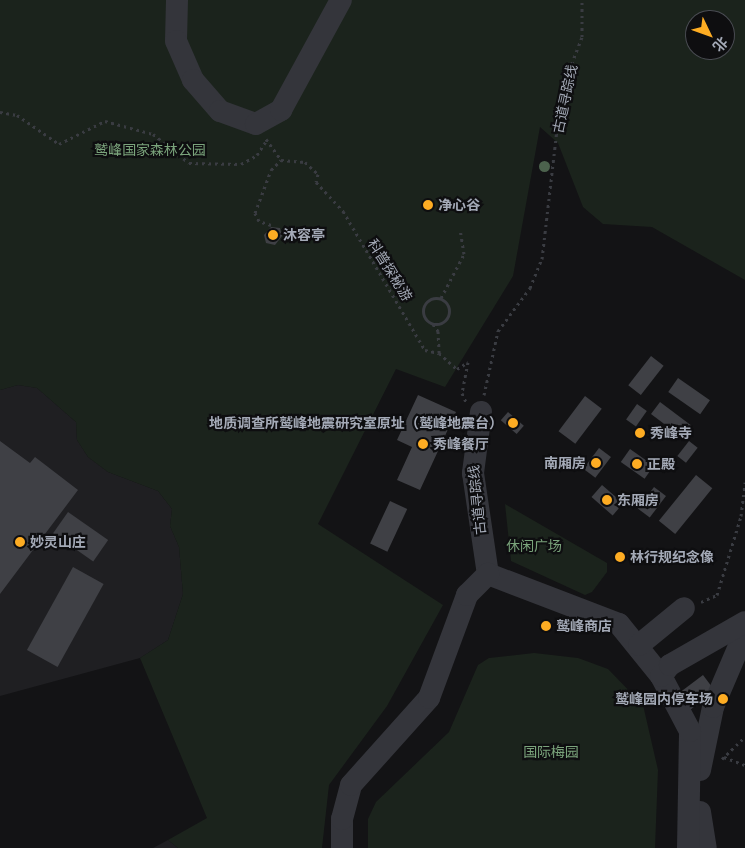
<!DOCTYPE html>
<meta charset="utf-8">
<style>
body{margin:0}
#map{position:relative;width:745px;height:848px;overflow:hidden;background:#131315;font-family:Raleway,"Noto Sans SC",sans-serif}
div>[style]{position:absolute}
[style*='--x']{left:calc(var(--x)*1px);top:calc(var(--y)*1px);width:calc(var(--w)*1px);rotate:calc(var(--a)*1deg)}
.built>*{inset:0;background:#1f1f22}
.green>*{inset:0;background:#1b231c}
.building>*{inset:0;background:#3f4045;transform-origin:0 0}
.path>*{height:3px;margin-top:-1.5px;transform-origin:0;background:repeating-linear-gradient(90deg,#3a3c42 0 2.5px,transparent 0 6.5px)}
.path>.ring{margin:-1.5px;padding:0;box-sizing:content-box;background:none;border:3px solid #3a3c42;border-radius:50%}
.minor>*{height:22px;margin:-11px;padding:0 11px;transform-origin:11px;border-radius:11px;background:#34353b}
.trees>*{width:11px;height:11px;margin:-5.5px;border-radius:50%;background:#4c624d}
.dots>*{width:14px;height:14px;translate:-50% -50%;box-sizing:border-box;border:2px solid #0e0e10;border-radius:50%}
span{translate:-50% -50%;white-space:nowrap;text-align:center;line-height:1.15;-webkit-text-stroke:4.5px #0e0e10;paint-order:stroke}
.street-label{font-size:14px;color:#a4aab7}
.park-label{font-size:14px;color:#7aa37b}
.poi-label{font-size:14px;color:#a4aab7;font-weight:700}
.left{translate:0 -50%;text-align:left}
.right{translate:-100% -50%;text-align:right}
.north{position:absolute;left:685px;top:10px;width:50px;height:50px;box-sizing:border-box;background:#0e0e10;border:1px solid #4a4c53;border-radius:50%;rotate:132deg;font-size:14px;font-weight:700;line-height:20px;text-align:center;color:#a4aab7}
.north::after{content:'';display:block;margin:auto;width:18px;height:22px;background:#fdac23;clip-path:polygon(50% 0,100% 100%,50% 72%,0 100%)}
</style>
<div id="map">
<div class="built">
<div style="clip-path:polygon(18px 385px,37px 388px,76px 422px,77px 440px,88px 457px,108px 472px,158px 491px,172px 509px,170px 526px,179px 547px,183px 594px,168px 640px,140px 658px,0 696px,0 390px)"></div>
<div style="clip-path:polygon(168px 840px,178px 848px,153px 848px)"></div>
</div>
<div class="green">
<div style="clip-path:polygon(evenodd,0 0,745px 0,745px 280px,652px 227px,603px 224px,583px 207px,558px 143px,540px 127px,513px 276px,445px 387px,396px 369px,318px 524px,443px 605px,387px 706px,329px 785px,322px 848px,178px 848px,168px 840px,207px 818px,140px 658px,168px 640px,183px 594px,179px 547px,170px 526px,172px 509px,158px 491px,108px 472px,88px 457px,77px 440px,76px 422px,37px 388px,18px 385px,0 390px,0 0,695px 20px,725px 20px,725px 50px,695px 50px,695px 20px)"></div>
<div style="clip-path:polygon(505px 504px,607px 563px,607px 572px,592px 592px,585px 595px,511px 561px)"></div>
<div style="clip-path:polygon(534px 653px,578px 658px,608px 669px,643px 705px,658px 770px,655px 848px,368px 848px,368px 819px,376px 802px,449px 732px,478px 665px,489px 658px)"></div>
</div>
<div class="building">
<div style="clip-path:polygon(271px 227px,280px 228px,282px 236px,275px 245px,266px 243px,264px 235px)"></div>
<div style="left:651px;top:356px;width:16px;height:37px;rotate:38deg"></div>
<div style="left:678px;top:378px;width:39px;height:17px;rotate:35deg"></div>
<div style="clip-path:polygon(418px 395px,456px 412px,420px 490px,397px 480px,412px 447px,397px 440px)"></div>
<div style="left:585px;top:396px;width:21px;height:44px;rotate:37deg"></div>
<div style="left:660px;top:402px;width:40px;height:15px;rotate:37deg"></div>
<div style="left:637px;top:404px;width:12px;height:19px;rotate:35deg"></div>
<div style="left:508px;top:412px;width:21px;height:11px;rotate:41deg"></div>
<div style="clip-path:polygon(0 441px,30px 463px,35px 457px,78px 490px,0 594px)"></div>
<div style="left:689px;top:441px;width:11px;height:19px;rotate:38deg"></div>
<div style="left:599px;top:448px;width:15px;height:26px;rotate:37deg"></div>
<div style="left:630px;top:449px;width:29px;height:16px;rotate:35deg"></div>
<div style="left:696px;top:475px;width:21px;height:59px;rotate:39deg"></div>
<div style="left:602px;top:485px;width:28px;height:16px;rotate:41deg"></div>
<div style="left:654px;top:487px;width:15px;height:27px;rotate:37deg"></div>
<div style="left:390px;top:501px;width:19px;height:47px;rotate:25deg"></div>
<div style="left:68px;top:512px;width:49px;height:26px;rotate:35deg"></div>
<div style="left:73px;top:567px;width:35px;height:95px;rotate:29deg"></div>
<div style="left:703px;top:675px;width:20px;height:32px;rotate:53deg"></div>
</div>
<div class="path">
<div style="--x:0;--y:112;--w:17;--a:10"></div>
<div style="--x:17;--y:115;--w:51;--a:34.6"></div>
<div style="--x:59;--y:144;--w:51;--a:-26.6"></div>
<div style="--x:105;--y:121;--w:50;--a:15.2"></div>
<div style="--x:153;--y:134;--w:46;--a:38.9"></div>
<div style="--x:189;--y:163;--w:52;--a:1.1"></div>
<div style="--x:241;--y:164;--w:18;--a:-29"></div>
<div style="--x:257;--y:155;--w:17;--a:-57"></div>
<div style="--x:266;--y:139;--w:26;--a:54"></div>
<div style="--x:281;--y:160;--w:24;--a:5"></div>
<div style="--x:305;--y:162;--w:18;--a:43"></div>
<div style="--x:318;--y:174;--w:8;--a:104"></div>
<div style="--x:316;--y:182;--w:40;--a:47"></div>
<div style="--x:343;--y:211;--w:161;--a:59.5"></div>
<div style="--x:425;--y:350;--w:14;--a:12"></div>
<div style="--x:439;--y:353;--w:24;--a:42"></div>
<div style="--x:457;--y:369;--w:13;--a:-32"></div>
<div style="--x:468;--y:362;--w:32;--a:101"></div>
<div style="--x:462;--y:393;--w:12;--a:66"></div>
<div style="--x:271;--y:225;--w:13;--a:-162"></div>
<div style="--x:259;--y:221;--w:9;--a:-117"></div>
<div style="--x:255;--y:213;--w:46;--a:-69.6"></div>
<div style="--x:271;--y:170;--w:14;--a:-45"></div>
<div style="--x:441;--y:298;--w:50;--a:-62.4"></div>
<div style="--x:464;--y:254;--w:24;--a:-99"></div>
<div class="ring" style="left:423px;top:298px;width:23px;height:23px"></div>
<div style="--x:433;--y:324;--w:9;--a:54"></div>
<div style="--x:438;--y:331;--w:22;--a:87"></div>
<div style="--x:484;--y:395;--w:66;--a:-77.7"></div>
<div style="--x:498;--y:331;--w:54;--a:-53.3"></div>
<div style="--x:530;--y:288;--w:31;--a:-68"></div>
<div style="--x:542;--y:259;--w:139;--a:-83.4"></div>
<div style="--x:558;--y:121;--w:46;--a:-78.7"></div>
<div style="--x:567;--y:76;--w:42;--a:-69"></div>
<div style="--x:582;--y:37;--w:37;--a:-90"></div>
<div style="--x:701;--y:602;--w:17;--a:-24"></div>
<div style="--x:717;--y:595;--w:83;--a:-73.1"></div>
<div style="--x:741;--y:516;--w:34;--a:-83"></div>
<div style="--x:724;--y:757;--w:22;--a:21"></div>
<div style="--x:722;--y:759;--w:32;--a:-44"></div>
</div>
<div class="minor">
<div style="--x:177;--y:0;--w:41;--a:91.4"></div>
<div style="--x:176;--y:41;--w:43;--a:66.4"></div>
<div style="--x:193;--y:80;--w:41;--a:48.9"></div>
<div style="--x:220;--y:111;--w:38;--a:20"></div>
<div style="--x:256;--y:124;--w:29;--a:-29"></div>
<div style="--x:281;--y:110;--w:125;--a:-61.4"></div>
<div style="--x:481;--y:412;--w:62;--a:97.5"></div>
<div style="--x:473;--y:473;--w:102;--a:81.6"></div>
<div style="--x:488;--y:574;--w:140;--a:20.9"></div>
<div style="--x:619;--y:624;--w:67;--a:51.1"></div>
<div style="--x:639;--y:645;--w:58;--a:-39.4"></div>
<div style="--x:700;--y:770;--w:64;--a:-78.3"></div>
<div style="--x:713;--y:707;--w:82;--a:-66.9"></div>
<div style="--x:700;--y:812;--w:36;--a:81"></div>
<div style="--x:342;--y:848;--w:29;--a:-90"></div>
<div style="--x:342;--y:819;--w:35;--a:-75"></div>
<div style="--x:351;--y:785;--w:117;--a:-48.1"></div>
<div style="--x:429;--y:698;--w:110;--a:-69.7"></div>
<div style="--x:467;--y:595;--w:30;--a:-45"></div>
<div style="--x:688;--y:848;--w:117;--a:-89"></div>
<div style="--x:690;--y:731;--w:62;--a:-117.8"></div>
<div style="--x:661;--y:676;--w:14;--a:-51"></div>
<div style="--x:670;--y:665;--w:86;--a:-29.8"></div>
</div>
<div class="trees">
<div style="left:544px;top:166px"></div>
</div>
<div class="dots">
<div style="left:428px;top:205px;background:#fdac23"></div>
<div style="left:273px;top:235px;background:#fdac23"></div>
<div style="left:513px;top:423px;background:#fdac23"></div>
<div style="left:640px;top:433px;background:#fdac23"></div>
<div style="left:423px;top:444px;background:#fdac23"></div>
<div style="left:596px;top:463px;background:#fdac23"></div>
<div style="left:637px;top:464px;background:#fdac23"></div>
<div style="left:607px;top:500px;background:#fdac23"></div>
<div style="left:20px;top:542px;background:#fdac23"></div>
<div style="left:620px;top:557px;background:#fdac23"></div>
<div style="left:546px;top:626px;background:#fdac23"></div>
<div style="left:723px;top:699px;background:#fdac23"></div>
</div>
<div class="street-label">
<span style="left:565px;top:99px;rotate:-78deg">古道寻踪线</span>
<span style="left:390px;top:270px;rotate:58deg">科普探秘游</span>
<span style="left:477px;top:500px;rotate:-96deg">古道寻踪线</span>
</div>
<div class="park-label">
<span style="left:150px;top:150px">鹫峰国家森林公园</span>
<span style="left:534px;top:546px">休闲广场</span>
<span style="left:551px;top:752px">国际梅园</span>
</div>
<div class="poi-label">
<span class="left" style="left:438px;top:205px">净心谷</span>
<span class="left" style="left:283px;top:235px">沐容亭</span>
<span class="right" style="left:503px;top:423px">地质调查所鹫峰地震研究室原址（鹫峰地震台）</span>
<span class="left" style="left:650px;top:433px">秀峰寺</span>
<span class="left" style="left:433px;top:444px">秀峰餐厅</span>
<span class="right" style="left:586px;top:463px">南厢房</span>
<span class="left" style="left:647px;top:464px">正殿</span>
<span class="left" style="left:617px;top:500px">东厢房</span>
<span class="left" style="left:30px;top:542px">妙灵山庄</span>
<span class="left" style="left:630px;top:557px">林行规纪念像</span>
<span class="left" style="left:556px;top:626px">鹫峰商店</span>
<span class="right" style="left:713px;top:699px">鹫峰园内停车场</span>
</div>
<div class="north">北</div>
</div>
